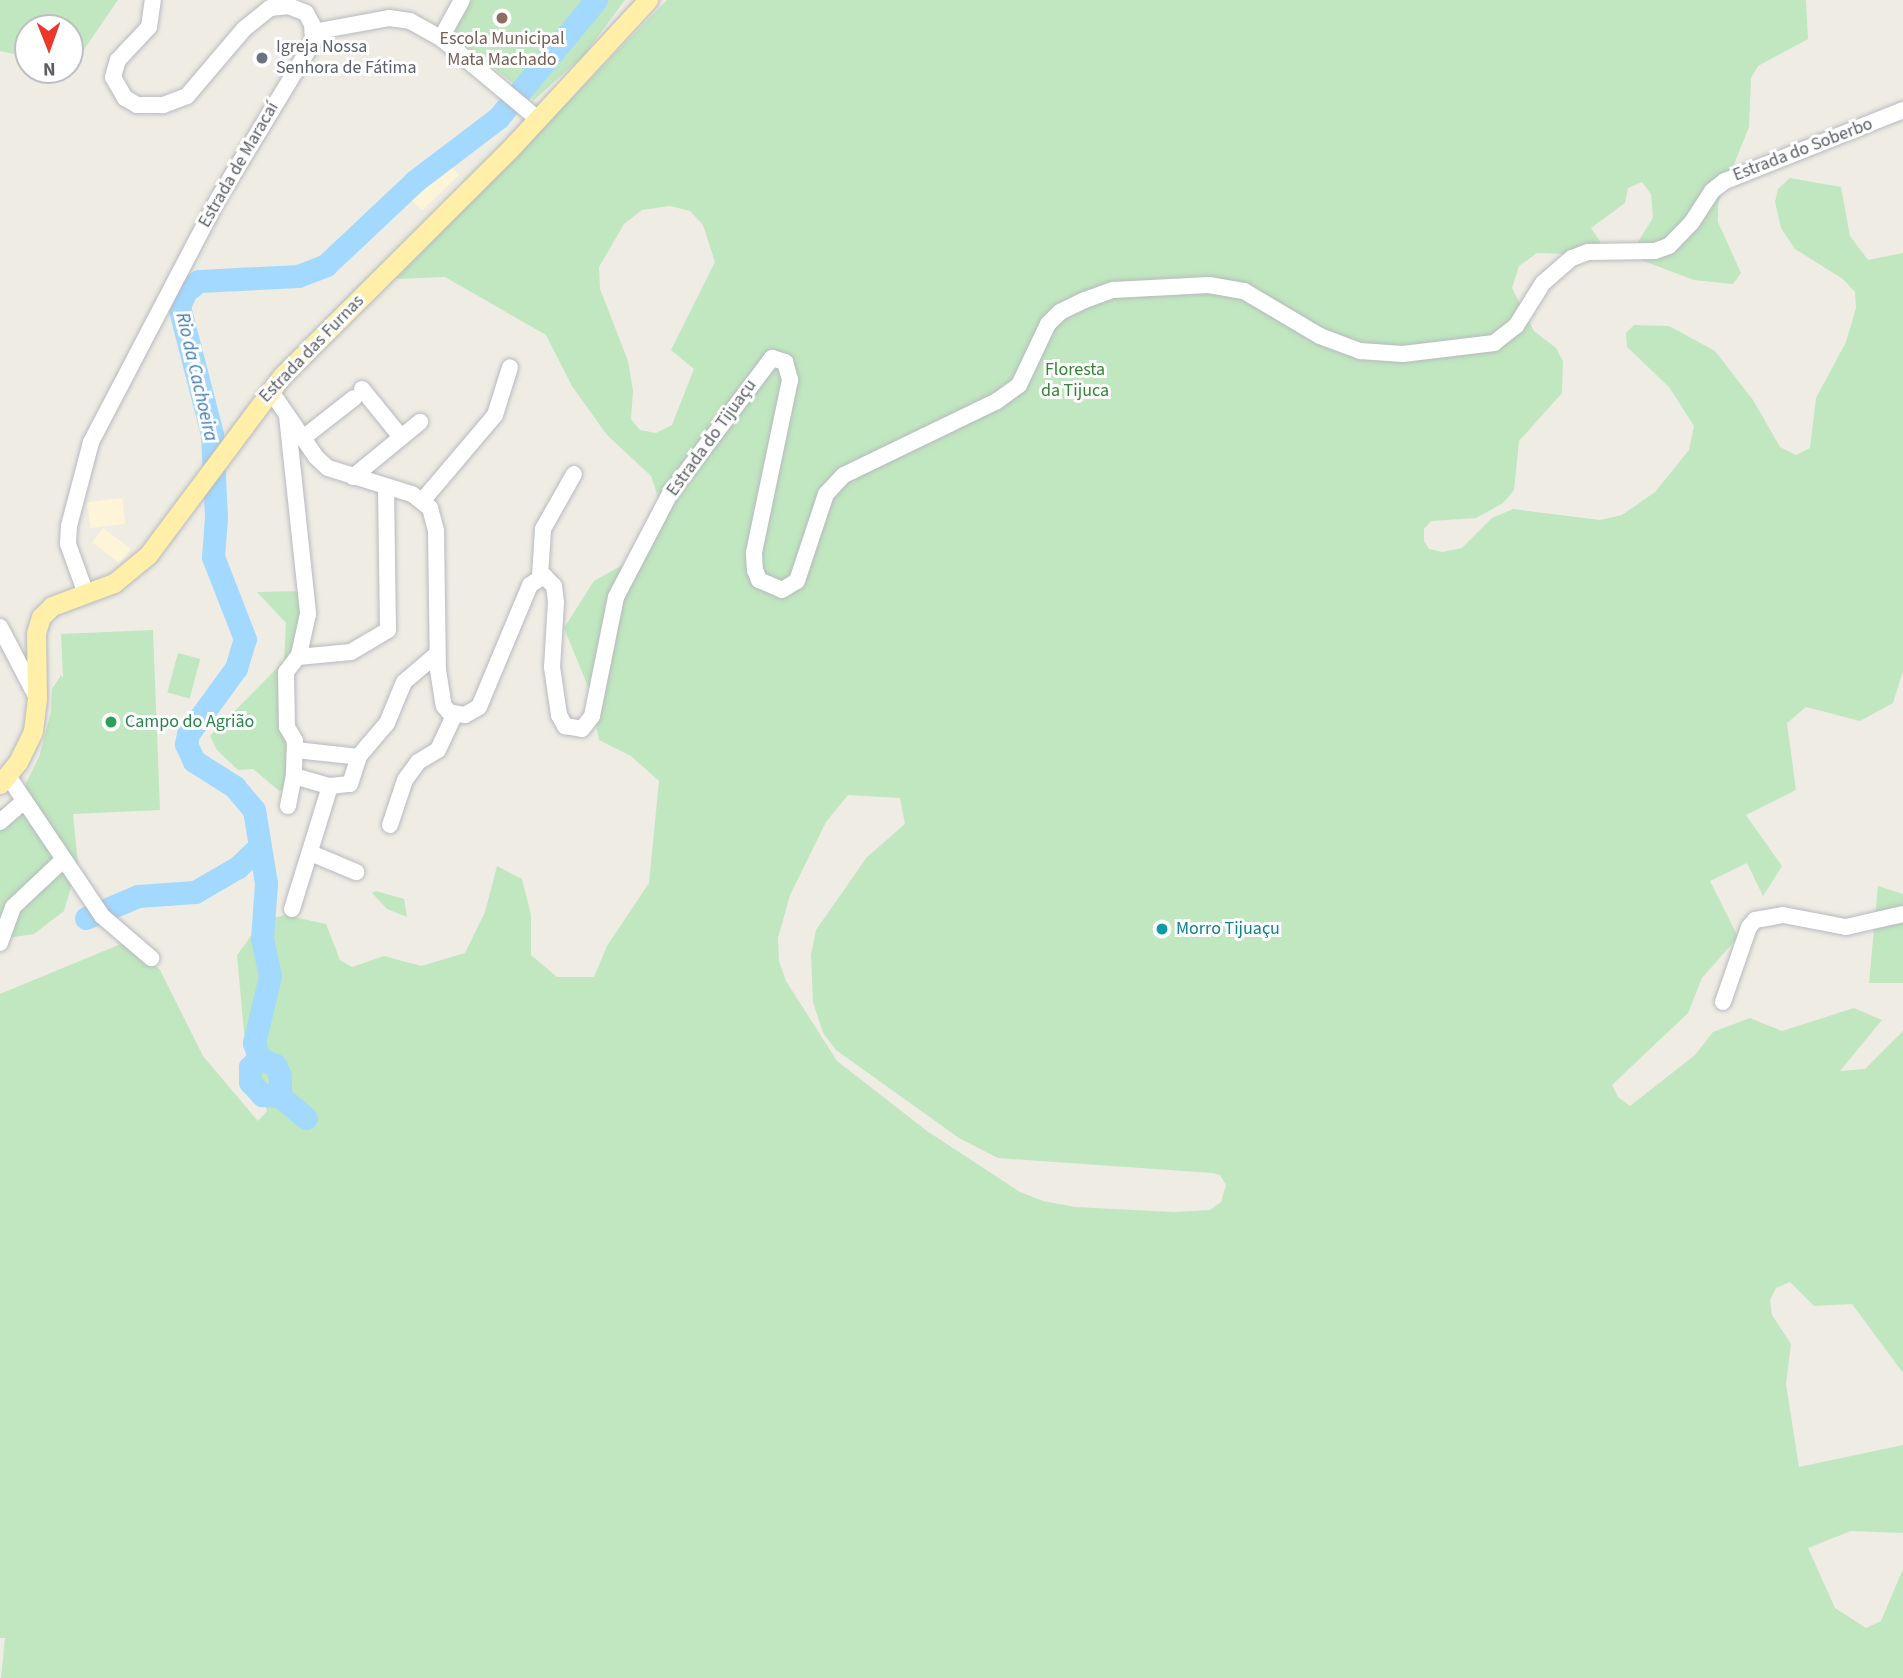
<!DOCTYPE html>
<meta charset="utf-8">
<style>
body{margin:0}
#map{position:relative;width:1903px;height:1678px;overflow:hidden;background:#efece4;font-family:"Source Sans 3",sans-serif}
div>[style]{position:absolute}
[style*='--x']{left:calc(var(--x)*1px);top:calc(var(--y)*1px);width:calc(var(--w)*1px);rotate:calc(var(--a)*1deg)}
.commercial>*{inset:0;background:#fef5d9;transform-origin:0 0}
.green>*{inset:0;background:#c0e7bf;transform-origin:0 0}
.river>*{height:23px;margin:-11.5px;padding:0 11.5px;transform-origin:11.5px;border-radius:11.5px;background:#a3d9ff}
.roads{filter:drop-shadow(0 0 2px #b6babe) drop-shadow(0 0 2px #b6babe)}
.minor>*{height:16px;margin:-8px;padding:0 8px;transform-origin:8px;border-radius:8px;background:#fff}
.major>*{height:19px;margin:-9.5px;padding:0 9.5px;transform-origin:9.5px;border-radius:9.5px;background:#ffefa8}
.dots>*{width:19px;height:19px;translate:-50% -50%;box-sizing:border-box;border:4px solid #fff;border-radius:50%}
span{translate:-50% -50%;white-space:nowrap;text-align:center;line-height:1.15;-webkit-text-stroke:6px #fff;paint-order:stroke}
.education-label{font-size:18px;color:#785e54}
.worship-label{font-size:18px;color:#5b616d}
.left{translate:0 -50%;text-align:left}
.street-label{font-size:18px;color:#5c6065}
.park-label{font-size:18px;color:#338535}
.leisure-label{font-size:18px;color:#27864d}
.culture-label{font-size:18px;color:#0d838f}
.water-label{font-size:19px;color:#3e79b4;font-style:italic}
.north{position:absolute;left:14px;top:14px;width:70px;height:70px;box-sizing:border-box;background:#fff;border:2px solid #bebfc1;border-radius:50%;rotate:179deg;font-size:19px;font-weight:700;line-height:28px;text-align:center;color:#5c6065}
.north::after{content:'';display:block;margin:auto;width:24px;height:32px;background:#ed372b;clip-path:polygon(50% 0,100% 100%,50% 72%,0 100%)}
</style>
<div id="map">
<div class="commercial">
<div style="clip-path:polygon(447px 163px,459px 175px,422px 210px,405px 194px)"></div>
<div style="left:122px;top:498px;width:26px;height:35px;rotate:83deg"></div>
<div style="left:103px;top:528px;width:35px;height:18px;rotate:37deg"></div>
</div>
<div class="green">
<div style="clip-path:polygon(0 0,118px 0,83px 51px,70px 56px,70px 28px,28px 28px,28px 57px,0 51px)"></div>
<div style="clip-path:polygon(471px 0,625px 0,584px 55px,534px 100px,451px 34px)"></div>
<div style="clip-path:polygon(evenodd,667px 0,1806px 0,1808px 39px,1758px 66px,1751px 78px,1749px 127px,1718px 204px,1718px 222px,1741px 273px,1733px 284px,1694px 280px,1641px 260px,1634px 248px,1653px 218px,1651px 194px,1642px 182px,1628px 188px,1625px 203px,1591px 228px,1601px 243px,1592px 255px,1537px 253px,1519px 266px,1512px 288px,1534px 331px,1556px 348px,1563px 361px,1562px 393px,1519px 441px,1514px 490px,1503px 503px,1476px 518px,1431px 521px,1424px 529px,1424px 541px,1429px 549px,1442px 552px,1462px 548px,1492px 518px,1513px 509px,1600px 520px,1622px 515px,1655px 492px,1689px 450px,1694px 426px,1669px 387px,1627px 347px,1626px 333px,1634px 325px,1669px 326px,1715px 351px,1753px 400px,1780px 447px,1796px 455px,1810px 448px,1816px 398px,1846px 342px,1856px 308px,1855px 292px,1843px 279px,1795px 249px,1781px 228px,1775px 202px,1778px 189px,1790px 178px,1841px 187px,1850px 236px,1868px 260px,1903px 253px,1903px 671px,1893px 703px,1860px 721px,1806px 707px,1787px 723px,1796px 790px,1746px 815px,1782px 866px,1763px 896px,1747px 863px,1710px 881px,1738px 937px,1702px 978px,1688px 1013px,1612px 1085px,1618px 1097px,1630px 1106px,1695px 1055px,1713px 1032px,1750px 1018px,1782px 1031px,1854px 1008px,1882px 1020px,1840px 1071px,1865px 1069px,1903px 1031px,1903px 1373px,1852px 1304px,1814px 1306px,1790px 1282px,1776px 1288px,1770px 1300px,1772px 1315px,1791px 1344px,1786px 1384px,1799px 1467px,1903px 1445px,1903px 1533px,1851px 1531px,1808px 1548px,1835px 1608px,1866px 1628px,1881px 1621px,1903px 1569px,1903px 1678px,1px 1678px,5px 1638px,0 1638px,0 994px,128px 941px,160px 970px,203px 1056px,258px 1121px,267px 1111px,245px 1043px,237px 955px,261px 922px,284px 915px,326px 924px,340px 960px,352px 967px,384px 956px,421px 966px,465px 953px,485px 912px,497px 866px,522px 879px,531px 915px,531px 955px,557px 977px,594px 977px,607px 946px,649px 883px,659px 781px,631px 756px,599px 740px,589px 689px,564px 628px,594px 581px,642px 554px,662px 509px,651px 476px,607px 435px,572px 386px,546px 335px,445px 277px,396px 279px,667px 0,670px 206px,690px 211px,703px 225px,715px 262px,671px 350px,694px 369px,672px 425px,656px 433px,640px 430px,631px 419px,633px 391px,628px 361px,600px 289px,599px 267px,624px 224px,642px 210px,670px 206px,667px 0,848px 795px,900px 798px,905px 824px,867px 857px,816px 930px,811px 955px,813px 1002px,823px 1033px,836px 1050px,959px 1138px,998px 1158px,1212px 1173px,1220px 1175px,1226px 1185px,1221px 1202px,1210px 1210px,1174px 1212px,1075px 1207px,1043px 1201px,1020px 1192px,927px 1131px,837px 1061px,786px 981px,779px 961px,778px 938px,790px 895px,826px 822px,848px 795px)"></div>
<div style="clip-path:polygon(307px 591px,293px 660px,290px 792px,278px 790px,253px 769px,238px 770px,217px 750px,210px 736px,284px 661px,286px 623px,257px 592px)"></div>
<div style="clip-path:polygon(153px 630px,160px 810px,73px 814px,78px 864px,64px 911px,34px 934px,0 939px,0 809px,18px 799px,39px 757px,51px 712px,52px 689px,61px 675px,63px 678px,61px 634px)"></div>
<div style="left:178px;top:653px;width:23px;height:41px;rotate:15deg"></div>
<div style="clip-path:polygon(1878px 886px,1903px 894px,1903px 983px,1869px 983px)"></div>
<div style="clip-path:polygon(376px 891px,404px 899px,407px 917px,387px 909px,372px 893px)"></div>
</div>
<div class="river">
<div style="--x:86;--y:918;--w:56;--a:-22.9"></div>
<div style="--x:138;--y:896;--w:57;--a:-4"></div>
<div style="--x:195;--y:892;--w:50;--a:-30.2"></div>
<div style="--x:238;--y:867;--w:30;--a:-44"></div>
<div style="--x:259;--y:1058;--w:13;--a:135"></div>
<div style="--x:250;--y:1067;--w:15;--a:90"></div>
<div style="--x:250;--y:1082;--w:18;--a:47"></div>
<div style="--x:262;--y:1095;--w:18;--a:3"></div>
<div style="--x:306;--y:1118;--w:34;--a:-140"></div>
<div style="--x:280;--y:1096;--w:20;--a:-90"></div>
<div style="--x:280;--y:1076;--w:12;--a:-114"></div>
<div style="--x:275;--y:1065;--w:17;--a:-156"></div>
<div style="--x:259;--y:1058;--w:16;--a:-108"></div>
<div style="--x:254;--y:1043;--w:69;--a:-76.6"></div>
<div style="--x:270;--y:976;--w:38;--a:-102"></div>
<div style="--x:262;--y:939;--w:56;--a:-85.9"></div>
<div style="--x:266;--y:883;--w:74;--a:-99.3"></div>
<div style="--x:254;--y:810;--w:30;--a:-130"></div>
<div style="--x:235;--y:787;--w:49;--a:-147.6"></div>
<div style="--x:194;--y:761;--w:19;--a:-115"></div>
<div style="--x:186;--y:744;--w:10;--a:-79"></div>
<div style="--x:188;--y:734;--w:82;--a:-54"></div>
<div style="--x:236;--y:668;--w:30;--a:-73"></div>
<div style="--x:245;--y:639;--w:88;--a:-111.3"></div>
<div style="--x:213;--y:557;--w:40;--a:-85.7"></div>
<div style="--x:216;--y:517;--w:83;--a:-92.8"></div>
<div style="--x:212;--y:434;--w:132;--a:-104.5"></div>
<div style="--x:179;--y:306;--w:17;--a:-65"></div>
<div style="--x:186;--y:291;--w:16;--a:-38"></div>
<div style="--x:199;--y:281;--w:99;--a:-2.9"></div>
<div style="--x:298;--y:276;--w:30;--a:-21"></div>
<div style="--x:326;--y:265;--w:122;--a:-43.3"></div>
<div style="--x:415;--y:181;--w:104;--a:-37.2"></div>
<div style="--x:498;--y:118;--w:153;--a:-50.3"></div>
</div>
<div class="roads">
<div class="minor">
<div style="--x:313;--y:32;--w:77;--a:-10.4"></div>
<div style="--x:389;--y:18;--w:21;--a:8"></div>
<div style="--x:410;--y:21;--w:35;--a:29"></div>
<div style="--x:441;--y:38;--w:126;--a:39.9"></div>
<div style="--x:441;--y:38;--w:43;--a:-61.1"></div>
<div style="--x:362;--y:389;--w:62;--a:50.9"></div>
<div style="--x:270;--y:390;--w:81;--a:55.5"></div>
<div style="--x:316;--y:457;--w:16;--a:43"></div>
<div style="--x:328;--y:468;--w:88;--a:17.2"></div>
<div style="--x:412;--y:494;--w:23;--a:38"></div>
<div style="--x:430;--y:508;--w:24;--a:75"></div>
<div style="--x:436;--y:531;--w:139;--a:89.2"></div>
<div style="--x:438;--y:670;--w:36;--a:81"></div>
<div style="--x:444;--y:706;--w:8;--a:50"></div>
<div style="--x:449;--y:712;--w:16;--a:11"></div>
<div style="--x:465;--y:715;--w:16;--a:-30"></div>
<div style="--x:479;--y:707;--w:132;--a:-67.3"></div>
<div style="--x:530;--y:585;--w:17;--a:-33"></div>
<div style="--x:544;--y:576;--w:14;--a:45"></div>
<div style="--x:554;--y:586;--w:16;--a:83"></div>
<div style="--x:556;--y:602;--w:65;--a:93.5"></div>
<div style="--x:552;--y:667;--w:49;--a:81.7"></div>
<div style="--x:559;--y:715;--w:13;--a:61"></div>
<div style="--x:565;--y:726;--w:17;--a:10"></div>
<div style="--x:582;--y:729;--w:16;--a:-52"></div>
<div style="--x:592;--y:716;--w:121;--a:-78.6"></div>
<div style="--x:616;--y:597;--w:119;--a:-62.4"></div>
<div style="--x:671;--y:492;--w:168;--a:-53"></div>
<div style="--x:772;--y:358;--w:14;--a:17"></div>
<div style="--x:785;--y:362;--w:19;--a:74"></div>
<div style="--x:790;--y:380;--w:177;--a:101.8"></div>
<div style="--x:754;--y:553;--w:17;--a:87"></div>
<div style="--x:755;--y:570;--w:11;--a:68"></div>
<div style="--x:759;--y:580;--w:25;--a:23"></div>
<div style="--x:782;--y:590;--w:17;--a:-31"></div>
<div style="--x:797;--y:581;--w:92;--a:-71.6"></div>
<div style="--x:826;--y:494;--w:26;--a:-47"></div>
<div style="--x:844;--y:475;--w:170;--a:-25.8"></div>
<div style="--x:997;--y:401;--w:27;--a:-36"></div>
<div style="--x:1019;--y:385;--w:68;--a:-64.6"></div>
<div style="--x:1048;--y:324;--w:17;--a:-45"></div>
<div style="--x:1060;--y:312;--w:28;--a:-26"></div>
<div style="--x:1085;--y:300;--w:30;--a:-20"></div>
<div style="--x:1113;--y:290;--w:96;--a:-3"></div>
<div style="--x:1209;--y:285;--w:36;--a:10"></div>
<div style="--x:1244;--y:291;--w:88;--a:30.6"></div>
<div style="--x:1320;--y:336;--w:43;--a:20.6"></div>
<div style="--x:1360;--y:351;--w:43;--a:4"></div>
<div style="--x:1403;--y:354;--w:92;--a:-6.9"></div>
<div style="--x:1494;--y:343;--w:28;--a:-38"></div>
<div style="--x:1516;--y:326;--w:51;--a:-57.9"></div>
<div style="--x:1543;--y:283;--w:38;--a:-41"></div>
<div style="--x:1572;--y:258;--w:17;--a:-21"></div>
<div style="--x:1588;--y:252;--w:67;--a:-0.9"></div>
<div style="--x:1655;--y:251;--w:15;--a:-20"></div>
<div style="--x:1669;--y:246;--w:33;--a:-46"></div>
<div style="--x:1692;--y:222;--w:37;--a:-57"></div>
<div style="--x:1712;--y:191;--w:16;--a:-38"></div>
<div style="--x:1725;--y:181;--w:192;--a:-21.7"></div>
<div style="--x:287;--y:416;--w:199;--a:83.9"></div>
<div style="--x:308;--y:614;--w:42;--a:102.4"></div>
<div style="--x:299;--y:655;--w:21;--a:127"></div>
<div style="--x:286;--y:672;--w:55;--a:89"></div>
<div style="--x:287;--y:727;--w:16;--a:60"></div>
<div style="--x:295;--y:741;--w:35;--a:92"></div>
<div style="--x:294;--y:776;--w:37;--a:16"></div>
<div style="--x:303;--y:438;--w:65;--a:-38.1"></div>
<div style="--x:353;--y:477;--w:87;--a:-39.4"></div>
<div style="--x:423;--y:500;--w:111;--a:-49.7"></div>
<div style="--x:495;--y:415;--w:50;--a:-72.6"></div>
<div style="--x:540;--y:576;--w:47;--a:-86.3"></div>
<div style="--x:543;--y:529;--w:63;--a:-60.6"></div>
<div style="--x:86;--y:594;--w:53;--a:-109.8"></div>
<div style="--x:68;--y:544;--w:18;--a:-87"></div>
<div style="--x:69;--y:526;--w:87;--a:-75.3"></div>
<div style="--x:91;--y:442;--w:274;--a:-62.4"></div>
<div style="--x:218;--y:199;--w:184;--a:-58.8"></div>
<div style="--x:313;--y:42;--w:18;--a:-93"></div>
<div style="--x:312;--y:24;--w:13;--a:-119"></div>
<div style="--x:306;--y:13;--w:18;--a:-158"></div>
<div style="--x:289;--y:6;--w:19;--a:174"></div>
<div style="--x:270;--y:8;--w:33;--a:141"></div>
<div style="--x:244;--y:29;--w:88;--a:130.4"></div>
<div style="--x:187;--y:96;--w:26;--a:159"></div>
<div style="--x:163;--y:105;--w:26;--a:180"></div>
<div style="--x:137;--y:105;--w:14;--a:-150"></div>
<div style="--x:125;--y:98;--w:24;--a:-120"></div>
<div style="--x:113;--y:77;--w:18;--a:-74"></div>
<div style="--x:118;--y:60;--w:45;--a:-46.8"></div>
<div style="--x:149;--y:27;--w:27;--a:-82"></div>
<div style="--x:0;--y:627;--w:78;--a:62.4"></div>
<div style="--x:298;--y:657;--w:53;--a:-5.4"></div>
<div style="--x:351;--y:652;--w:43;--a:-30.7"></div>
<div style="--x:388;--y:630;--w:143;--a:-90.8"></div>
<div style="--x:296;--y:750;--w:63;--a:6.3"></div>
<div style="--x:8;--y:776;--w:169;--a:56.1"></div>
<div style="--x:102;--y:916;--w:65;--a:40.6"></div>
<div style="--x:288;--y:806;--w:31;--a:-79"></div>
<div style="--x:0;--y:822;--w:32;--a:-41"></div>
<div style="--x:390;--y:825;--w:47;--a:-71.6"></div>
<div style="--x:405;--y:780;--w:22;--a:-54"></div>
<div style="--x:418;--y:762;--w:23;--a:-31"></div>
<div style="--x:438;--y:750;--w:40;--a:-65"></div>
<div style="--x:313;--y:854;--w:47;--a:22.7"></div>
<div style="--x:292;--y:909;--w:129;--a:-72.8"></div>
<div style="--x:330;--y:786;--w:20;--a:-6"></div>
<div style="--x:350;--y:784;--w:29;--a:-72"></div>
<div style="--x:359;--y:756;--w:43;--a:-49.7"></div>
<div style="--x:387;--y:723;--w:44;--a:-67.5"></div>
<div style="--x:404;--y:682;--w:43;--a:-40.3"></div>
<div style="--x:0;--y:943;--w:38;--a:-70"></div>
<div style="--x:13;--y:907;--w:67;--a:-43.2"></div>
<div style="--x:1723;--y:1002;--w:79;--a:-70.9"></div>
<div style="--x:1749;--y:927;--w:9;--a:-49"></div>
<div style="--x:1755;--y:920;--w:28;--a:-10"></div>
<div style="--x:1783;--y:915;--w:64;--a:10.8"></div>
<div style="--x:1846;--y:927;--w:58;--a:-12.8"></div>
</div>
<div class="major">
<div style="--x:0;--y:784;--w:28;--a:-51"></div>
<div style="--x:18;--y:762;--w:34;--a:-64"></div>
<div style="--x:33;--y:731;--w:33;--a:-83"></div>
<div style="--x:37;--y:698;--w:65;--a:-90.9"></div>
<div style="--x:36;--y:633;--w:17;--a:-73"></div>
<div style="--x:41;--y:617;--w:16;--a:-45"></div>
<div style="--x:52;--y:606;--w:66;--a:-20.4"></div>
<div style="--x:114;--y:583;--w:44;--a:-39.5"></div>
<div style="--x:148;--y:555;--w:224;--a:-53.2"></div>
<div style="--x:282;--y:376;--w:320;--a:-44.9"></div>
<div style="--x:509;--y:150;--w:205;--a:-47.2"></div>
</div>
</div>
<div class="dots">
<div style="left:502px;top:18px;background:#8d6e63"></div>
<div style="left:262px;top:58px;background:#6b7280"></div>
<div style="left:111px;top:722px;background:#2e9e5b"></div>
<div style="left:1162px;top:929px;background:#0f9aa8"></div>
</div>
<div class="education-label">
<span style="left:502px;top:50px">Escola Municipal<br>Mata Machado</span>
</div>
<div class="worship-label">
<span class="left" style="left:276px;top:58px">Igreja Nossa<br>Senhora de Fátima</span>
</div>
<div class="street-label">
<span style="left:1803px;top:150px;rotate:-21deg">Estrada do Soberbo</span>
<span style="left:239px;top:165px;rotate:-60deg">Estrada de Maracaí</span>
<span style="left:312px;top:349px;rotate:-46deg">Estrada das Furnas</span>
<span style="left:712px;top:438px;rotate:-54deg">Estrada do Tijuaçu</span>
</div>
<div class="park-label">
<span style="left:1075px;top:381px">Floresta<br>da Tijuca</span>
</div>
<div class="leisure-label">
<span class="left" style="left:125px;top:722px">Campo do Agrião</span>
</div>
<div class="culture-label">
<span class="left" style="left:1176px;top:929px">Morro Tijuaçu</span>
</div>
<div class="water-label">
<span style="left:196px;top:377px;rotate:77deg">Rio da Cachoeira</span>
</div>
<div class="north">N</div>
</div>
